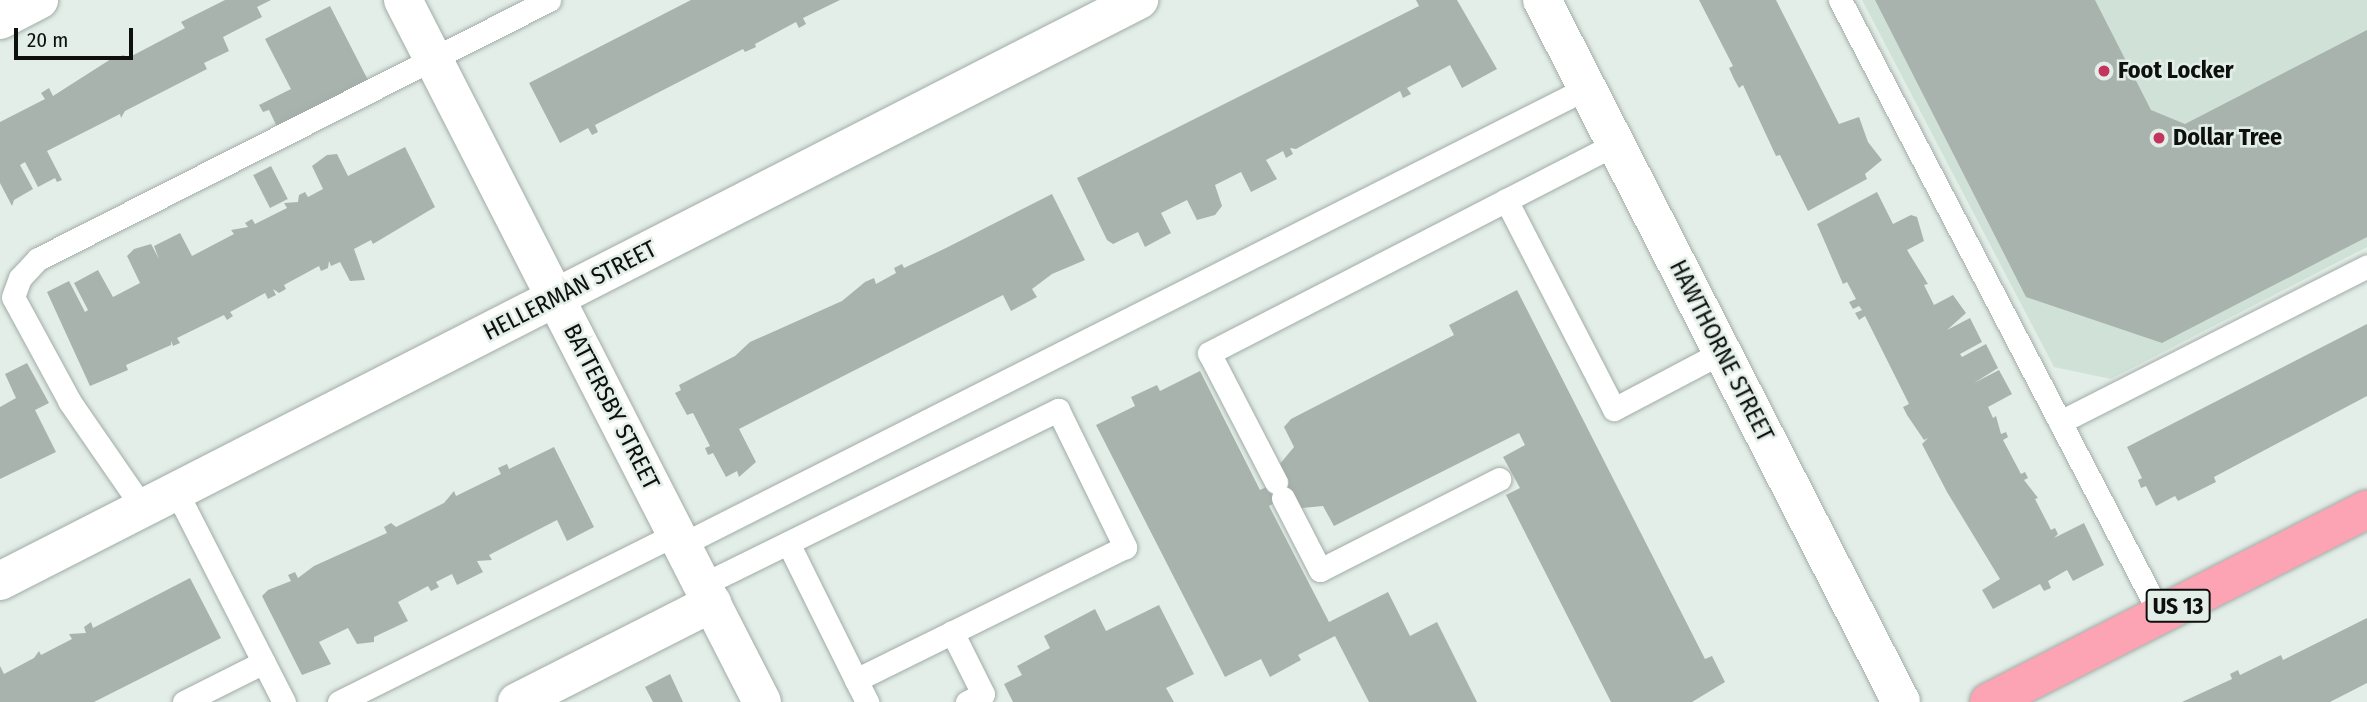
<!DOCTYPE html>
<style>
body{margin:0}
#map{position:relative;width:2367px;height:702px;overflow:hidden;background:#e3eee8;font-family:"Fira Sans Condensed",sans-serif}
div>[style]{position:absolute}
[style*='--x']{left:calc(var(--x)*1px);top:calc(var(--y)*1px);width:calc(var(--w)*1px);rotate:calc(var(--a)*1deg)}
.built>*{inset:0;background:#d0e2d8}
.building>*{inset:0;background:#a9b3ad;transform-origin:0 0}
.roads{filter:drop-shadow(0 0 2px #a2aca7) drop-shadow(0 0 2px #a2aca7)}
.service>*{height:23px;margin:-11.5px;padding:0 11.5px;transform-origin:11.5px;border-radius:11.5px;background:#fff}
.minor>*{height:38px;margin:-19px;padding:0 19px;transform-origin:19px;border-radius:19px;background:#fff}
.trunk>*{height:38px;margin:-19px;padding:0 19px;transform-origin:19px;border-radius:19px;background:#fca3b4}
.dots>*{width:19px;height:19px;translate:-50% -50%;box-sizing:border-box;border:4px solid #e3eee8;border-radius:50%}
span{translate:-50% -50%;white-space:nowrap;text-align:center;line-height:1.15;-webkit-text-stroke:5px #e3eee8;paint-order:stroke}
.shield-label span{padding:2px 5px;background:#e3eee8;border:2px solid;border-radius:5px;-webkit-text-stroke-width:0}
.shield-label{font-size:23px;color:#0d100e;font-weight:700}
.poi-label{font-size:24px;color:#0d100e;font-weight:700}
.left{translate:0 -50%;text-align:left}
.street-label{font-size:24px;color:#0d100e}
.scale{position:absolute;left:14px;top:28px;width:119px;height:32px;box-sizing:border-box;border:4px solid #0d100e;border-top:0;padding-left:9px;font-size:21px;line-height:24px;white-space:nowrap;color:#0d100e;-webkit-text-stroke:5px #e3eee8;paint-order:stroke}
</style>
<div id="map">
<div class="built">
<div style="clip-path:polygon(1862px 0,2367px 0,2367px 247px,2111px 379px,2054px 367px)"></div>
</div>
<div class="building">
<div style="clip-path:polygon(225px 0,271px 0,257px 7px,262px 17px,223px 37px,229px 51px,204px 63px,207px 69px,125px 111px,121px 118px,120px 114px,47px 151px,62px 180px,57px 182px,55px 178px,38px 187px,25px 162px,20px 165px,33px 189px,14px 200px,12px 206px,0 183px,0 122px,45px 99px,41px 93px,49px 88px,53px 96px,111px 59px,124px 55px,126px 59px,185px 28px,181px 22px)"></div>
<div style="clip-path:polygon(691px 0,840px 0,803px 18px,806px 24px,799px 28px,796px 22px,755px 44px,756px 47px,745px 52px,743px 49px,595px 125px,598px 132px,592px 135px,588px 128px,560px 143px,529px 83px)"></div>
<div style="clip-path:polygon(1416px 0,1457px 0,1497px 69px,1462px 88px,1450px 65px,1407px 88px,1411px 94px,1403px 98px,1400px 91px,1296px 149px,1290px 148px,1293px 154px,1286px 158px,1283px 151px,1266px 160px,1277px 179px,1251px 192px,1241px 172px,1215px 185px,1222px 206px,1215px 215px,1197px 220px,1187px 200px,1161px 213px,1171px 233px,1145px 247px,1138px 232px,1113px 244px,1107px 240px,1077px 178px,1419px 6px)"></div>
<div style="clip-path:polygon(1699px 0,1776px 0,1839px 124px,1859px 117px,1868px 142px,1882px 160px,1865px 174px,1867px 179px,1808px 211px,1780px 155px,1776px 156px,1743px 85px,1739px 88px,1734px 79px,1729px 68px,1733px 66px)"></div>
<div style="clip-path:polygon(1875px 0,2095px 0,2151px 110px,2185px 124px,2367px 30px,2367px 237px,2162px 343px,2026px 297px)"></div>
<div style="clip-path:polygon(330px 6px,370px 84px,279px 131px,269px 110px,263px 112px,259px 105px,291px 89px,265px 39px)"></div>
<div style="clip-path:polygon(405px 147px,435px 207px,373px 244px,371px 240px,354px 249px,365px 280px,350px 281px,340px 262px,331px 266px,329px 261px,328px 268px,321px 271px,319px 266px,284px 285px,286px 289px,279px 293px,273px 289px,276px 295px,268px 299px,265px 293px,230px 312px,233px 316px,227px 320px,224px 315px,177px 338px,180px 343px,173px 346px,171px 341px,171px 345px,126px 365px,128px 370px,90px 386px,47px 292px,69px 281px,85px 312px,88px 310px,74px 283px,98px 270px,113px 297px,140px 283px,127px 256px,134px 249px,151px 244px,159px 259px,154px 246px,180px 233px,192px 256px,234px 234px,231px 230px,248px 227px,245px 223px,252px 219px,255px 224px,287px 208px,284px 203px,298px 202px,299px 195px,305px 192px,308px 197px,323px 189px,312px 166px,327px 155px,337px 154px,348px 176px)"></div>
<div style="left:271px;top:166px;width:37px;height:20px;rotate:63deg"></div>
<div style="clip-path:polygon(1877px 192px,1893px 224px,1911px 215px,1917px 217px,1924px 241px,1907px 250px,1928px 284px,1924px 285px,1934px 305px,1953px 295px,1966px 313px,1947px 330px,1970px 318px,1982px 342px,1960px 354px,1962px 357px,1986px 344px,1998px 368px,1974px 383px,1999px 370px,2012px 394px,1988px 407px,1993px 418px,1996px 416px,2001px 434px,2006px 432px,2008px 437px,2003px 440px,2021px 474px,2025px 472px,2028px 478px,2024px 480px,2038px 498px,2035px 499px,2051px 530px,2055px 528px,2058px 534px,2054px 538px,2084px 523px,2104px 565px,2073px 581px,2067px 570px,2048px 581px,2051px 588px,2044px 591px,2040px 584px,1993px 609px,1982px 590px,2000px 579px,1947px 492px,1922px 444px,1928px 438px,1924px 440px,1907px 415px,1903px 407px,1909px 404px,1865px 316px,1859px 320px,1855px 313px,1862px 310px,1859px 306px,1853px 309px,1849px 302px,1856px 299px,1847px 282px,1843px 284px,1817px 224px)"></div>
<div style="clip-path:polygon(1052px 194px,1085px 260px,1052px 274px,1032px 289px,1037px 297px,1011px 311px,1003px 295px,739px 429px,756px 462px,739px 477px,737px 471px,726px 477px,713px 453px,708px 455px,705px 448px,710px 446px,693px 413px,687px 415px,675px 393px,681px 390px,679px 385px,735px 356px,750px 342px,842px 301px,865px 282px,874px 278px,876px 284px,896px 273px,894px 268px,902px 264px,904px 268px,946px 248px)"></div>
<div style="clip-path:polygon(1517px 290px,1705px 659px,1712px 656px,1725px 682px,1692px 702px,1611px 702px,1506px 495px,1520px 488px,1503px 457px,1525px 445px,1519px 433px,1334px 526px,1323px 506px,1302px 508px,1285px 497px,1269px 506px,1329px 622px,1388px 592px,1410px 636px,1437px 622px,1477px 702px,1369px 702px,1335px 636px,1298px 655px,1301px 660px,1270px 677px,1261px 659px,1225px 677px,1096px 425px,1135px 406px,1131px 397px,1157px 385px,1160px 391px,1200px 371px,1260px 490px,1279px 481px,1279px 465px,1294px 447px,1284px 427px,1291px 419px,1454px 335px,1449px 325px)"></div>
<div style="clip-path:polygon(2367px 324px,2367px 396px,2214px 477px,2216px 482px,2178px 501px,2175px 496px,2156px 506px,2146px 486px,2141px 488px,2138px 480px,2142px 478px,2127px 447px)"></div>
<div style="clip-path:polygon(27px 363px,49px 403px,35px 410px,56px 452px,0 479px,0 407px,16px 398px,5px 374px)"></div>
<div style="clip-path:polygon(554px 447px,594px 527px,567px 541px,557px 520px,489px 555px,492px 560px,477px 561px,483px 572px,457px 585px,452px 574px,436px 582px,439px 587px,431px 591px,428px 586px,398px 602px,408px 621px,374px 637px,374px 642px,357px 644px,348px 628px,319px 642px,331px 664px,302px 675px,262px 596px,268px 590px,291px 581px,288px 575px,295px 572px,298px 578px,314px 566px,387px 533px,384px 527px,391px 523px,396px 527px,444px 503px,454px 491px,456px 496px,501px 474px,498px 468px,507px 464px,509px 469px)"></div>
<div style="clip-path:polygon(190px 578px,221px 638px,94px 702px,0 702px,0 666px,4px 674px,34px 658px,39px 651px,41px 655px,72px 639px,69px 634px,86px 633px,84px 627px,91px 622px,93px 628px)"></div>
<div style="clip-path:polygon(1159px 605px,1194px 674px,1166px 688px,1174px 702px,1013px 702px,1004px 684px,1022px 675px,1017px 666px,1050px 648px,1044px 636px,1095px 609px,1106px 631px)"></div>
<div style="clip-path:polygon(2367px 618px,2367px 683px,2330px 702px,2182px 702px,2232px 679px,2230px 674px,2238px 670px,2240px 675px,2281px 655px,2283px 660px)"></div>
<div style="clip-path:polygon(670px 674px,683px 702px,653px 702px,645px 687px)"></div>
</div>
<div class="roads">
<div class="service">
<div style="--x:1840;--y:0;--w:692;--a:62.47"></div>
<div style="--x:1506;--y:200;--w:235;--a:62.7"></div>
<div style="--x:1614;--y:409;--w:122;--a:-27.8"></div>
<div style="--x:2060;--y:422;--w:344;--a:-26.9"></div>
<div style="--x:1276;--y:482;--w:145;--a:-117.4"></div>
<div style="--x:1209;--y:353;--w:457;--a:-27.2"></div>
<div style="--x:176;--y:491;--w:237;--a:62.9"></div>
<div style="--x:1283;--y:498;--w:81;--a:62.8"></div>
<div style="--x:1320;--y:570;--w:201;--a:-26.9"></div>
<div style="--x:143;--y:508;--w:129;--a:-124.6"></div>
<div style="--x:70;--y:402;--w:119;--a:-118.5"></div>
<div style="--x:13;--y:297;--w:20;--a:-70"></div>
<div style="--x:20;--y:278;--w:26;--a:-47"></div>
<div style="--x:38;--y:259;--w:573;--a:-26.88"></div>
<div style="--x:681;--y:545;--w:1015;--a:-26.77"></div>
<div style="--x:702;--y:585;--w:397;--a:-26.2"></div>
<div style="--x:1058;--y:410;--w:153;--a:63.9"></div>
<div style="--x:1125;--y:547;--w:300;--a:153.7"></div>
<div style="--x:856;--y:680;--w:153;--a:-116.4"></div>
<div style="--x:952;--y:632;--w:69;--a:63.4"></div>
<div style="--x:983;--y:694;--w:18;--a:153"></div>
<div style="--x:856;--y:680;--w:25;--a:63"></div>
<div style="--x:184;--y:702;--w:89;--a:-26.6"></div>
<div style="--x:339;--y:702;--w:377;--a:-26.5"></div>
</div>
<div class="minor">
<div style="--x:403;--y:0;--w:788;--a:62.91"></div>
<div style="--x:1542;--y:0;--w:788;--a:62.91"></div>
<div style="--x:0;--y:20;--w:44;--a:-27.1"></div>
<div style="--x:0;--y:581;--w:1279;--a:-27.03"></div>
<div style="--x:517;--y:702;--w:219;--a:-26.9"></div>
</div>
<div class="trunk">
<div style="--x:1989;--y:702;--w:424;--a:-27"></div>
</div>
</div>
<div class="dots">
<div style="left:2104px;top:71px;background:#c3345e"></div>
<div style="left:2159px;top:138px;background:#c3345e"></div>
</div>
<div class="shield-label">
<span style="left:2178px;top:606px">US 13</span>
</div>
<div class="poi-label">
<span class="left" style="left:2118px;top:71px">Foot Locker</span>
<span class="left" style="left:2173px;top:138px">Dollar Tree</span>
</div>
<div class="street-label">
<span style="left:570px;top:291px;rotate:-27deg">HELLERMAN STREET</span>
<span style="left:1721px;top:351px;rotate:63deg">HAWTHORNE STREET</span>
<span style="left:611px;top:407px;rotate:63deg">BATTERSBY STREET</span>
</div>
<div class="scale">20 m</div>
</div>
